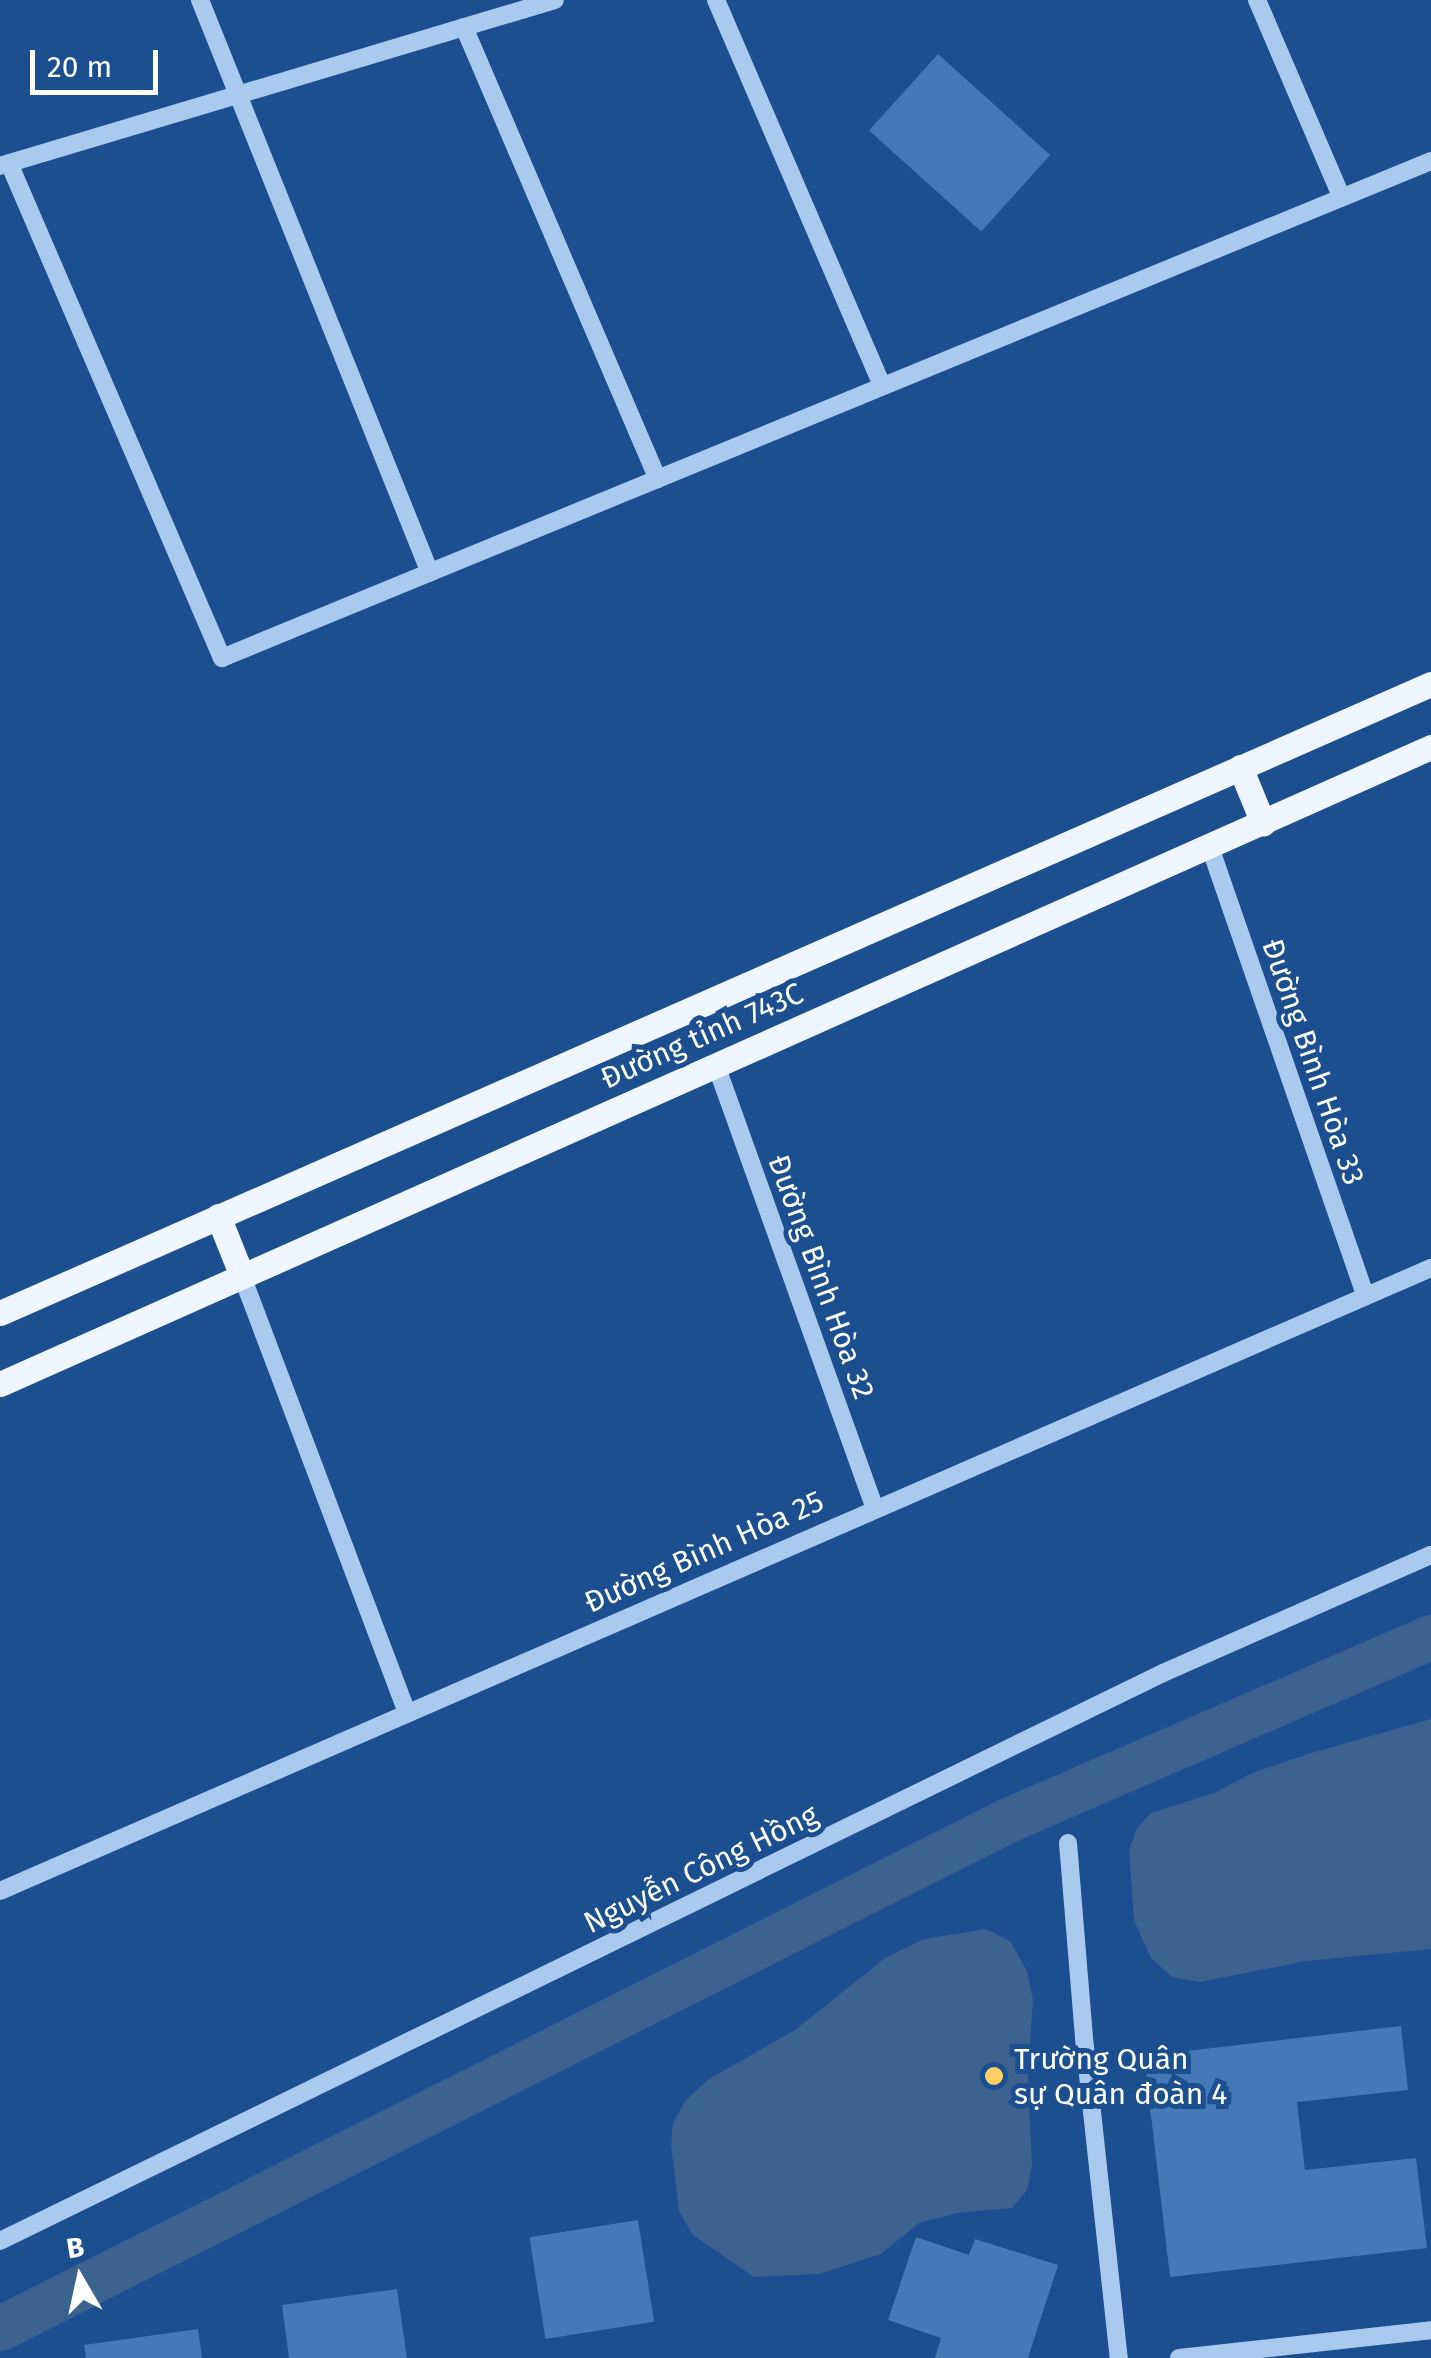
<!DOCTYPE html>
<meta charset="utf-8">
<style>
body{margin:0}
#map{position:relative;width:1431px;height:2358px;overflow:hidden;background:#1b4f8f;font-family:"Fira Sans",sans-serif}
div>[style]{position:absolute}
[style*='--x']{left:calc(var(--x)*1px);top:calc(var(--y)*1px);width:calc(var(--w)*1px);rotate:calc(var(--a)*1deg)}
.water>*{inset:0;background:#3c6290}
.canal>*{height:45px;margin:-22.5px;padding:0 22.5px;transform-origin:22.5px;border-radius:22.5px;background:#3c6290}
.building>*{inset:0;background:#4478b7;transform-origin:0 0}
.minor>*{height:18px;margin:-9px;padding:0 9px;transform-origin:9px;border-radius:9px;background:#a9c9ee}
.major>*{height:25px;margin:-12.5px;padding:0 12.5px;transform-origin:12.5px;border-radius:12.5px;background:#f0f6ff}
.dots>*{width:28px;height:28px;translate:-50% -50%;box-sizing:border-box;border:5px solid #1b4f8f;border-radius:50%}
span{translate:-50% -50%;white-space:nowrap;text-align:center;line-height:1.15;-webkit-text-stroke:10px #1b4f8f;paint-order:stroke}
.street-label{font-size:30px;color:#fff}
.poi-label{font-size:30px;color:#fff}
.left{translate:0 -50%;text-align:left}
.north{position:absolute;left:30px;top:2228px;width:100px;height:100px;-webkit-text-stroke:8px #1b4f8f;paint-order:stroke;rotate:351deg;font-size:28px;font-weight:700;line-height:40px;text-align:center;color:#fff}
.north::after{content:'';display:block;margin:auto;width:35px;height:45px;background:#fff;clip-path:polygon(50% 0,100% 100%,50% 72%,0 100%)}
.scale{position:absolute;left:30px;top:50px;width:128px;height:45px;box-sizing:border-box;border:5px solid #fff;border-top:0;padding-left:12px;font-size:30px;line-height:35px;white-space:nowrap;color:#fff;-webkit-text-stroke:8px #1b4f8f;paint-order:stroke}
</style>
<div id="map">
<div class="water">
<div style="clip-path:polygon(1431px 1719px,1431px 1949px,1306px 1961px,1200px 1982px,1172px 1977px,1151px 1958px,1134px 1921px,1129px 1850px,1137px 1828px,1151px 1813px,1214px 1793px,1252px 1773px,1308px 1754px)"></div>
<div style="clip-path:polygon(986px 1929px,1010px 1941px,1027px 1971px,1033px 2000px,1028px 2076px,1032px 2166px,1027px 2190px,1012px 2208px,957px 2213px,919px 2223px,881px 2254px,819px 2274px,754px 2277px,693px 2235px,679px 2211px,671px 2144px,673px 2122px,686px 2100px,709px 2079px,795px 2030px,885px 1958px,924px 1939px)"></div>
</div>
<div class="canal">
<div style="--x:0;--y:2328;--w:1131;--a:-26.75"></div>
<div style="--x:1010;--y:1819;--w:459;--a:-23.4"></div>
</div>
<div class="building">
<div style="left:938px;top:54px;width:151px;height:103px;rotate:42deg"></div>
<div style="clip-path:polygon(1401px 2026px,1408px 2090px,1297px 2102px,1305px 2170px,1416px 2158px,1427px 2248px,1170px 2277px,1144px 2056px)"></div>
<div style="left:638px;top:2220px;width:103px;height:110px;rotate:81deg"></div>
<div style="clip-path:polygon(916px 2237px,969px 2255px,975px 2239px,1058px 2265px,1028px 2358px,935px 2358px,941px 2338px,888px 2320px)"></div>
<div style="clip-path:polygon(397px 2289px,407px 2358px,289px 2358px,282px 2305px)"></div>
<div style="clip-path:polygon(198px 2329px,202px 2358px,86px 2358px,84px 2345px)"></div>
</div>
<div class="minor">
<div style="--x:200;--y:0;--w:617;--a:68.13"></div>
<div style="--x:716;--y:0;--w:420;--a:66.7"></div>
<div style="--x:1257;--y:0;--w:215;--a:66.8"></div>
<div style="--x:464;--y:27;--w:492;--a:66.8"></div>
<div style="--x:9;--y:163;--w:539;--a:66.72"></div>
<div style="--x:222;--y:658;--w:1307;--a:-22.35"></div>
<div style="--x:0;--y:166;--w:579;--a:-16.65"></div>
<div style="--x:1210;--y:847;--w:474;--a:70.9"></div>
<div style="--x:716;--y:1065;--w:469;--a:70.3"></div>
<div style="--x:242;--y:1276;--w:466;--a:69.3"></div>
<div style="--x:1068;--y:1843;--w:196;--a:85.3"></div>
<div style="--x:1084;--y:2038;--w:322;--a:83.8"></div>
<div style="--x:0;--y:1891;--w:1561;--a:-23.53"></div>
<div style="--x:0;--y:2241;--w:1294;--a:-26.03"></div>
<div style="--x:1163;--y:1673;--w:293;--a:-23.8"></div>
<div style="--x:1179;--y:2358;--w:254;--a:-6.3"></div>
</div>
<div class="major">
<div style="--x:1240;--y:767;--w:61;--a:67.7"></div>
<div style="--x:218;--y:1216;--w:65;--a:68.2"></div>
<div style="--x:0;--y:1313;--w:1563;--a:-23.73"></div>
<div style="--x:0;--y:1384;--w:1566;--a:-24"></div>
</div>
<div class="dots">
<div style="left:994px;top:2076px;background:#ffd166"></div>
</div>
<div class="street-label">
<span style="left:702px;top:1036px;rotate:-24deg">Đường tỉnh 743C</span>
<span style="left:1313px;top:1062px;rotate:71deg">Đường Bình Hòa 33</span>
<span style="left:821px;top:1277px;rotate:70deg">Đường Bình Hòa 32</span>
<span style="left:704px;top:1552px;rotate:-24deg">Đường Bình Hòa 25</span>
<span style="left:701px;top:1869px;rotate:-26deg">Nguyễn Công Hồng</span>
</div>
<div class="poi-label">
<span class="left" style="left:1014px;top:2076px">Trường Quân<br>sự Quân đoàn 4</span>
</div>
<div class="north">B</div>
<div class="scale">20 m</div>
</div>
